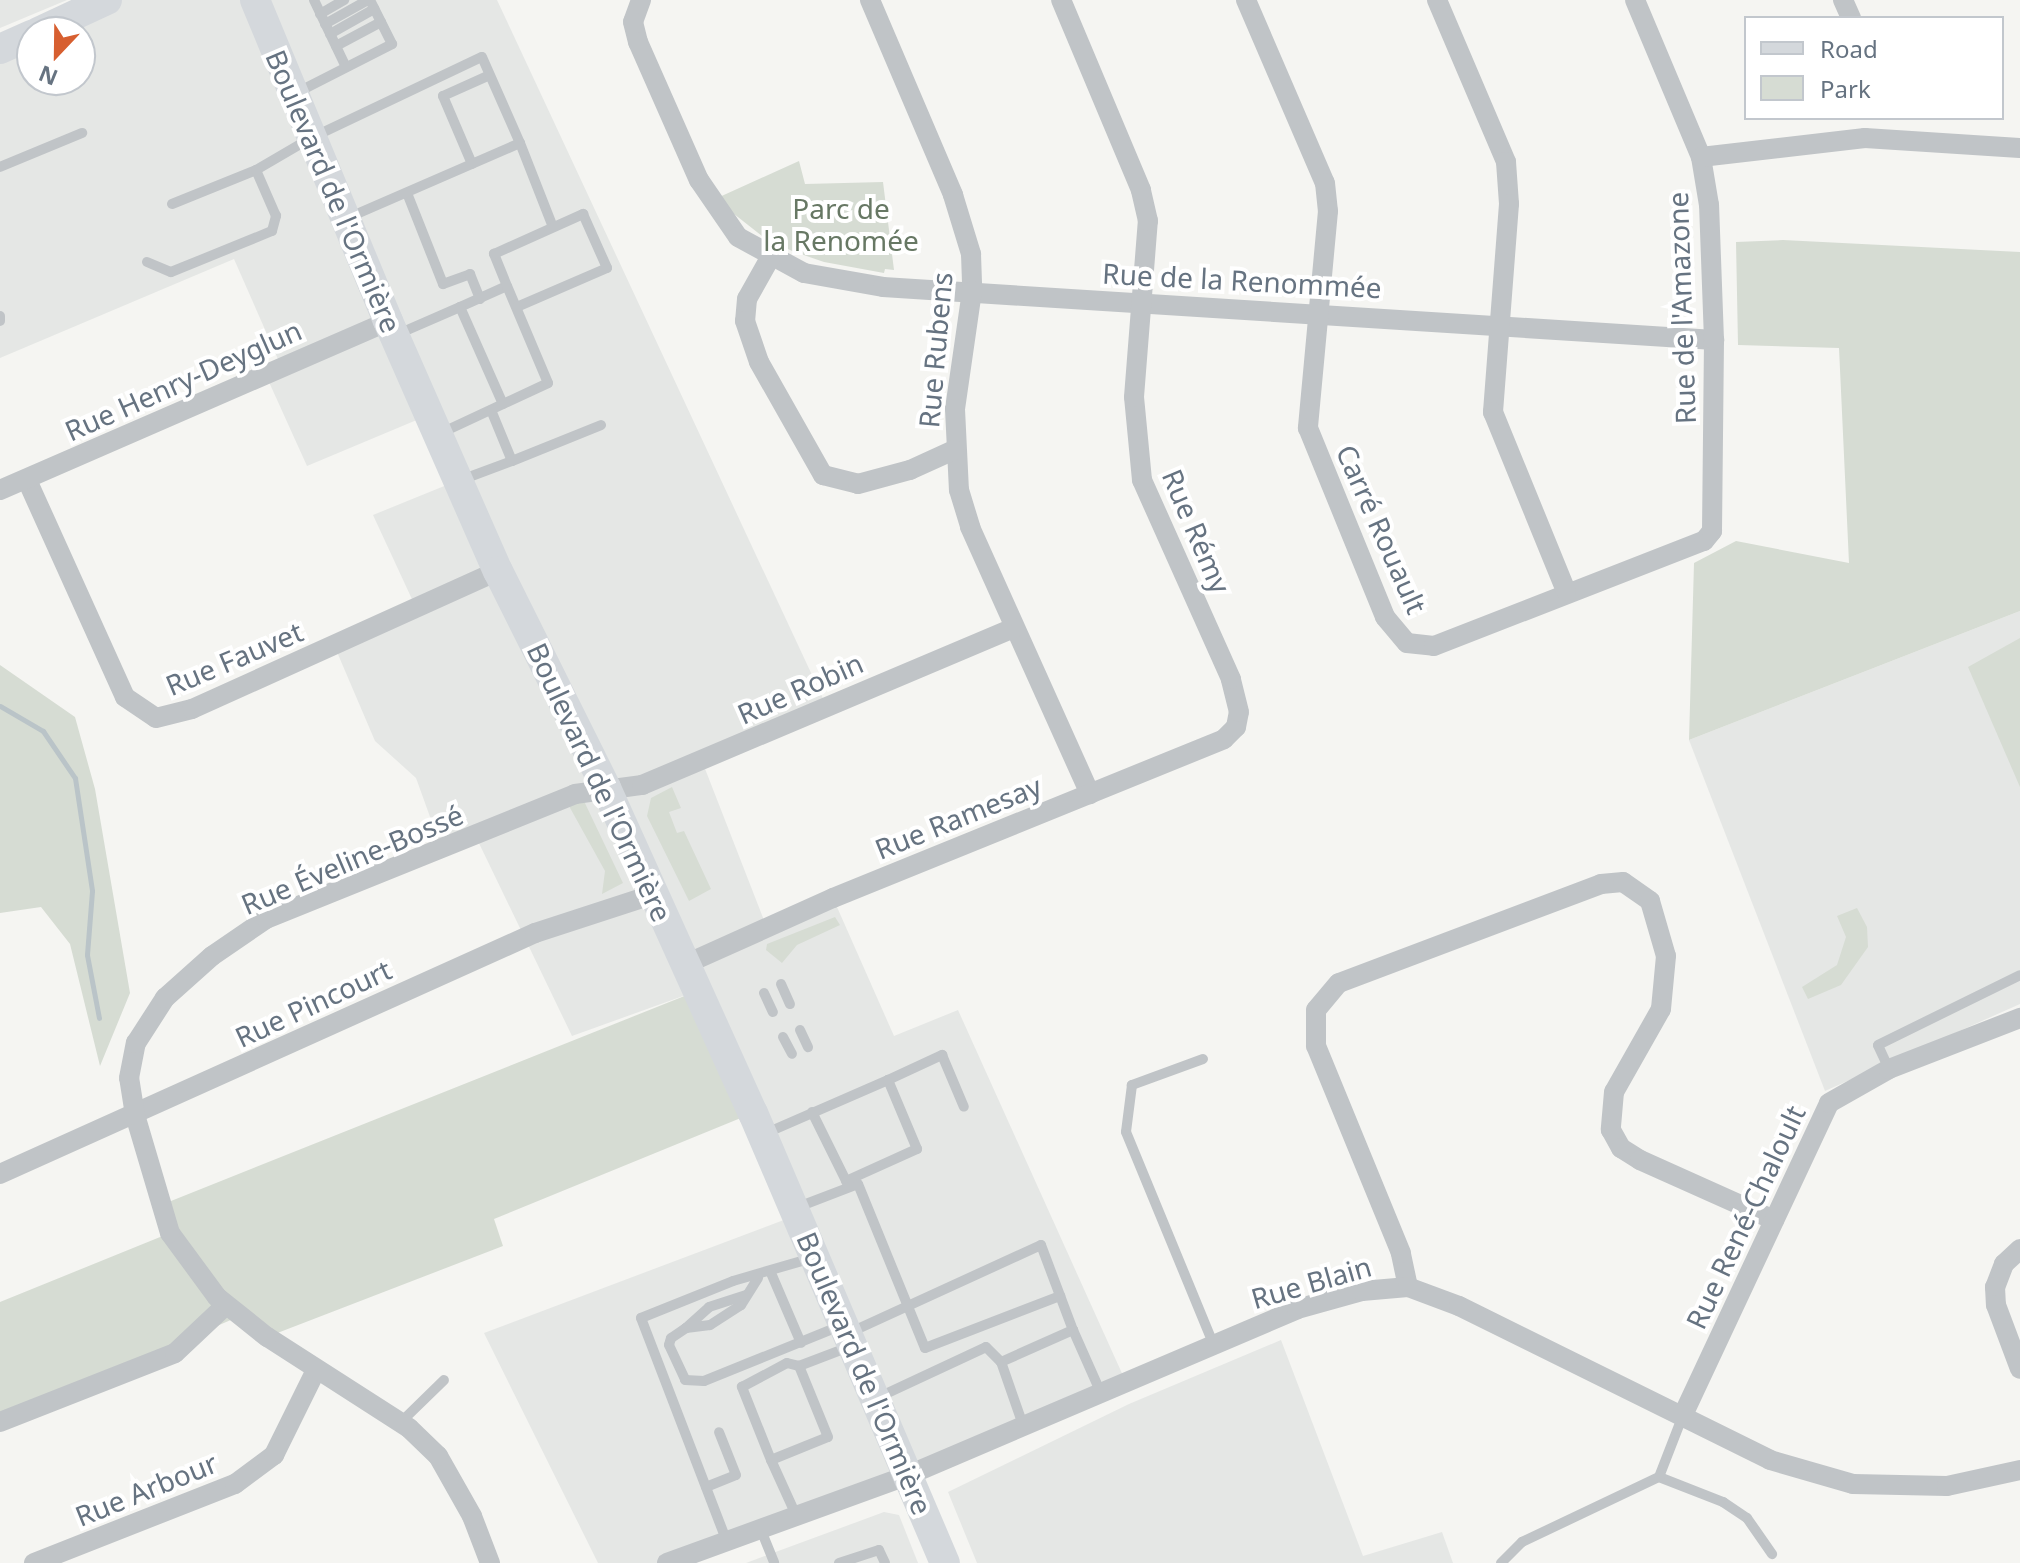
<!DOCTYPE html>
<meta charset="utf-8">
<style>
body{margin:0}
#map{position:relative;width:2020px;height:1563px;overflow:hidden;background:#f5f5f2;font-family:"Noto Sans",sans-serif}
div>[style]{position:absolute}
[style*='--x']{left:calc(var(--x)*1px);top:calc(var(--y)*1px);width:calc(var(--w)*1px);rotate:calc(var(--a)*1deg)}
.built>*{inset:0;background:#e5e7e5}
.green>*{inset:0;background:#d6dcd3}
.stream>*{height:5px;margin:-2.5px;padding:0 2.5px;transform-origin:2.5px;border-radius:2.5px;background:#bac4c8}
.service>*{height:10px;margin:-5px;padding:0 5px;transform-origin:5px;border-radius:5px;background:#c0c4c7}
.minor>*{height:20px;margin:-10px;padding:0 10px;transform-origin:10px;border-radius:10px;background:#c0c4c7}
.secondary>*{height:30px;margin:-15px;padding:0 15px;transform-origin:15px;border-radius:15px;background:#d4d8dc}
span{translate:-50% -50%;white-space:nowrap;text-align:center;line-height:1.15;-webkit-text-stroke:8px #fff;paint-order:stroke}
.street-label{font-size:28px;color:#667381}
.park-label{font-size:28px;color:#677864}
.legend{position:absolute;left:1744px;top:16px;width:260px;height:104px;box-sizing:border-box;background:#fff;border:2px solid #c2c7cd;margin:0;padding:10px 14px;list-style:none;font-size:24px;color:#667381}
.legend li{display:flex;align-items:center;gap:16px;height:40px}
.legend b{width:40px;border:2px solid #c2c7cd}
.north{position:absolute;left:16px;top:16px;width:80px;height:80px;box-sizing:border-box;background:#fff;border:2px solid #c2c7cd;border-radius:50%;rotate:202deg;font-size:22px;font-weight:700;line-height:32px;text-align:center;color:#667381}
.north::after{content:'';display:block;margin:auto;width:28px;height:36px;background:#d75f30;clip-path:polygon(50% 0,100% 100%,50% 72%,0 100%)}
</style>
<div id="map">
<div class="built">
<div style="clip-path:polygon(0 0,67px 0,0 28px)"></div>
<div style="clip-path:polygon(107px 0,497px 0,826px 705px,702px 761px,767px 928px,833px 898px,894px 1036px,958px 1010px,1125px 1380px,667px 1563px,598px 1563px,484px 1333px,797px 1215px,697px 991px,572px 1036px,476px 837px,442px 850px,416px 778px,375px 741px,334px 645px,417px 610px,373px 515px,459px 480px,431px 414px,307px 466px,264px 371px,281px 366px,234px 259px,0 358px,0 49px,32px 35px,32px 80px,80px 80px,80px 32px,38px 32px)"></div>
<div style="clip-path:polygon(2020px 611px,2020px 1004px,1825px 1091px,1689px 740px)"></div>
<div style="clip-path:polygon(1281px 1340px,1363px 1556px,1442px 1532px,1453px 1563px,977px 1563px,948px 1492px,1129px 1404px)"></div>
<div style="clip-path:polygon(884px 1512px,899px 1515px,918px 1563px,746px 1563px)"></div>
</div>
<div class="green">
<div style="clip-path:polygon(799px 161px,805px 184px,883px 182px,894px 270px,885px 269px,884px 273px,824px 262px,792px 251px,762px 236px,715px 199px)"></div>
<div style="clip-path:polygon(1783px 240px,2020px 252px,2020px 611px,1689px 740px,1694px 563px,1736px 541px,1849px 563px,1839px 348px,1738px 345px,1736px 242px)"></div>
<div style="clip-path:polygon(2020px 638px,2020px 787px,1968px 667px)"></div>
<div style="clip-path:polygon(0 665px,75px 717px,95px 789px,130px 993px,100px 1066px,70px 944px,41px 907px,0 913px)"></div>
<div style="clip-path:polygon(672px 787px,681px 808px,669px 812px,677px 833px,684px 831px,711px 889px,689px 901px,647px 816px,651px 798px)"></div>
<div style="clip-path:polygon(583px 799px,623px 883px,602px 894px,605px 871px,569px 806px)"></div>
<div style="clip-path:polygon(1857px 908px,1867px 927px,1868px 947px,1841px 985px,1808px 999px,1802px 987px,1837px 965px,1846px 937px,1837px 916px)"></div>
<div style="clip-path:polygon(835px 917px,840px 925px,797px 945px,782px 963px,766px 950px,767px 944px)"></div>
<div style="clip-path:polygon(697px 991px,753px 1113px,494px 1219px,503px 1246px,267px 1337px,240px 1316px,0 1420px,0 1302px,170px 1233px,161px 1205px)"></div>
</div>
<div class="stream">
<div style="--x:0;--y:706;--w:50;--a:30.2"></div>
<div style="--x:43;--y:731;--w:57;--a:55.8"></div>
<div style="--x:75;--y:778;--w:114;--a:81.4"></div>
<div style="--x:92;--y:891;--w:64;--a:94.5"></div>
<div style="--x:87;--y:955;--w:64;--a:79.2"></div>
</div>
<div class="service">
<div style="--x:314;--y:0;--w:74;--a:64.5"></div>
<div style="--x:320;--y:14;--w:28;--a:-30"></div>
<div style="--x:325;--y:24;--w:49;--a:-29.2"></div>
<div style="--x:330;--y:34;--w:51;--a:-29.6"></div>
<div style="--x:336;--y:46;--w:51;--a:-28.1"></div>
<div style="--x:296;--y:93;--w:108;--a:-27"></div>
<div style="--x:392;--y:44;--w:49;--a:-116.6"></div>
<div style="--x:520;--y:143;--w:90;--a:68.6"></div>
<div style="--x:472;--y:164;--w:74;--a:-113.1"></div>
<div style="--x:443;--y:96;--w:51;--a:-24.1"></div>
<div style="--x:0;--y:167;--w:89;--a:-22.5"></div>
<div style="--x:407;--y:193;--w:98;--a:68.4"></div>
<div style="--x:443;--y:284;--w:29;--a:-20"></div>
<div style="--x:470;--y:274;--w:27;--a:68"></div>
<div style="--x:172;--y:204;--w:91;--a:-22"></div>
<div style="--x:256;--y:170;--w:61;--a:-30.3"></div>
<div style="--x:309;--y:139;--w:191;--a:-25.4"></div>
<div style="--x:482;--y:57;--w:94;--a:66.2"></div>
<div style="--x:520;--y:143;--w:185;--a:156.5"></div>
<div style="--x:147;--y:262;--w:26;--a:23"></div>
<div style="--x:171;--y:272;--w:109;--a:-22.1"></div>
<div style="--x:272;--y:231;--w:16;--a:-75"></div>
<div style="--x:276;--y:216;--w:50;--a:-113.5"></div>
<div style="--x:460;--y:307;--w:51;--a:-24.1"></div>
<div style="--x:0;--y:316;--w:5;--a:90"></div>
<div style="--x:398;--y:334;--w:68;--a:-23.5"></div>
<div style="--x:460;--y:307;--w:106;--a:66.1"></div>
<div style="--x:441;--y:433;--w:118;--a:-25"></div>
<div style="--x:548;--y:383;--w:105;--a:-112.9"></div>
<div style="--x:507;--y:286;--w:35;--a:-112"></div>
<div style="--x:494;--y:254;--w:98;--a:-24.2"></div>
<div style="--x:583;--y:214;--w:59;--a:66"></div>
<div style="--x:607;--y:268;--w:98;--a:156.6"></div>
<div style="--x:512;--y:461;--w:96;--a:-22"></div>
<div style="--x:461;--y:480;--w:54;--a:-20.4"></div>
<div style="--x:512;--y:461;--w:55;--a:-112.4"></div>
<div style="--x:781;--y:984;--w:22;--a:66"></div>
<div style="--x:764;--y:993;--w:21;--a:65"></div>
<div style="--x:800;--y:1030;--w:19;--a:65"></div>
<div style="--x:783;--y:1037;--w:19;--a:62"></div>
<div style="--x:1203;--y:1059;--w:76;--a:159.9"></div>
<div style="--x:1132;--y:1085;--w:47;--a:97.3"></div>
<div style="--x:1126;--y:1132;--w:228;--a:67.6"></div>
<div style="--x:1889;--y:1069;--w:26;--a:-115"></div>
<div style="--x:1878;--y:1045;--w:158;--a:-26.2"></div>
<div style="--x:812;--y:1112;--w:81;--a:63.7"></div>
<div style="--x:764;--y:1134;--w:135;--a:-23.5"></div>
<div style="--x:846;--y:1181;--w:78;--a:-24.3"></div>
<div style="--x:917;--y:1149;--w:75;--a:-112.8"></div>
<div style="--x:888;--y:1080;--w:60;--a:-24.8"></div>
<div style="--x:942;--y:1055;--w:56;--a:67.1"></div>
<div style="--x:798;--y:1207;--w:64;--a:-21"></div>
<div style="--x:858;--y:1184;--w:177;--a:67.8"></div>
<div style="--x:925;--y:1348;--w:145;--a:-21.1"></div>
<div style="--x:771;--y:1273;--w:76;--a:66.8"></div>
<div style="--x:758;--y:1278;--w:32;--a:122"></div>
<div style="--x:741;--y:1305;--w:37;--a:147"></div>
<div style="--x:710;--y:1325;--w:24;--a:173"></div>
<div style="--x:686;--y:1328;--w:18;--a:146"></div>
<div style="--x:671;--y:1338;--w:7;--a:106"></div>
<div style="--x:669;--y:1345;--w:38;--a:65"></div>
<div style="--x:685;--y:1380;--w:19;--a:3"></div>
<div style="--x:704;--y:1381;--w:147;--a:-22"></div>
<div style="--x:686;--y:1328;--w:31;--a:-42"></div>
<div style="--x:709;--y:1307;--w:39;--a:-18"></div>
<div style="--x:851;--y:1332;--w:209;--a:-24.6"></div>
<div style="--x:1041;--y:1245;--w:91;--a:69.4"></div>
<div style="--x:879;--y:1397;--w:118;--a:-25"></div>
<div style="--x:986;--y:1347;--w:21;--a:45"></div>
<div style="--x:401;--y:1422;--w:60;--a:-44.3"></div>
<div style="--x:1023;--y:1425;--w:67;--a:-109.2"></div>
<div style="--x:1001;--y:1362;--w:79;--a:-24"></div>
<div style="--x:1073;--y:1330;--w:67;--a:66.1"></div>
<div style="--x:771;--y:1460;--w:79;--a:-111.7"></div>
<div style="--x:742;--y:1387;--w:51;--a:-28.1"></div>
<div style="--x:787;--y:1363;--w:12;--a:14"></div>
<div style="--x:1659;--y:1477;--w:69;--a:21.3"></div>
<div style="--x:1723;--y:1502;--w:29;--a:34"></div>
<div style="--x:1747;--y:1518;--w:44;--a:55.2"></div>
<div style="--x:706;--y:1487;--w:32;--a:-22"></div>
<div style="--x:736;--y:1475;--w:46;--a:-111.6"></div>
<div style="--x:796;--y:1515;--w:60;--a:-114.4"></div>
<div style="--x:771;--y:1460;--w:61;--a:-22"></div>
<div style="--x:828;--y:1437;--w:77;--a:-112.2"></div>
<div style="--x:799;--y:1366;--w:53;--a:-20.8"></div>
<div style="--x:761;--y:1530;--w:35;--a:68"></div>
<div style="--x:727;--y:1542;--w:240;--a:-111"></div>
<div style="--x:641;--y:1318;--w:99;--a:-21.9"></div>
<div style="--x:733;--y:1281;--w:82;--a:-16.2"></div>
<div style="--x:839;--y:1563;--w:42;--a:-18"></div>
<div style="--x:879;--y:1550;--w:14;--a:65"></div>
<div style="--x:1501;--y:1563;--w:30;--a:-45"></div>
<div style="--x:1522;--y:1542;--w:152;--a:-25.4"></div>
<div style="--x:1659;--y:1477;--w:66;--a:-68.8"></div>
</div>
<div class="minor">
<div style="--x:641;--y:0;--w:23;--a:110"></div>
<div style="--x:633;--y:22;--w:21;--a:76"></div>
<div style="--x:638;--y:42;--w:151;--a:66.2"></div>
<div style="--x:699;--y:180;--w:69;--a:55.6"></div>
<div style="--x:738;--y:237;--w:75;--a:28.6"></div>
<div style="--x:804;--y:273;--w:80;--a:10"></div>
<div style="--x:883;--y:287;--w:833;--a:3.65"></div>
<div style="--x:870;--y:0;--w:212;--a:66.9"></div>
<div style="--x:953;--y:195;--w:62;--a:73"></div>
<div style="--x:971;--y:254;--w:37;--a:88"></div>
<div style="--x:972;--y:291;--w:119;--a:98.2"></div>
<div style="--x:955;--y:409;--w:81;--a:87.2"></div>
<div style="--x:959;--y:490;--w:39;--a:73"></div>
<div style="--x:970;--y:527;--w:293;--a:65.8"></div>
<div style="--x:1246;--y:0;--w:199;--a:66.7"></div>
<div style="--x:1325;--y:183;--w:28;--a:84"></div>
<div style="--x:1328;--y:211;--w:218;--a:95.3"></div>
<div style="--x:1308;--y:428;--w:204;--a:67.8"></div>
<div style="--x:1385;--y:617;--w:34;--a:50"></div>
<div style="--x:1407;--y:643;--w:27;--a:6"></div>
<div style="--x:1434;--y:646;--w:290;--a:-21.3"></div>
<div style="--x:1704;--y:541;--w:13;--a:-51"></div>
<div style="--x:1712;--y:531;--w:191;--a:-89.4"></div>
<div style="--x:1714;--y:340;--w:135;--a:-92.1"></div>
<div style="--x:1709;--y:205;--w:49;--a:-99.5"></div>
<div style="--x:1701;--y:157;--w:170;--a:-112.8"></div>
<div style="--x:1437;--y:0;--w:176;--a:66.9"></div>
<div style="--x:1506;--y:162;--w:42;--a:85.9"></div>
<div style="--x:1509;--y:204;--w:209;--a:94.4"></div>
<div style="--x:1493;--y:412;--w:193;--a:67.8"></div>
<div style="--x:1843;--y:0;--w:20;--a:66"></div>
<div style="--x:1701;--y:157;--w:165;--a:-6.6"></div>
<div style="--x:1865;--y:138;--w:155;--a:3.7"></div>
<div style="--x:770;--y:258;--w:47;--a:119.3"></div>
<div style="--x:747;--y:299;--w:22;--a:95"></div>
<div style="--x:745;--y:321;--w:43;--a:71.1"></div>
<div style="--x:759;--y:362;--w:130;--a:60.5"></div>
<div style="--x:823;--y:475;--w:36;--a:14"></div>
<div style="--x:858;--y:484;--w:54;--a:-15.1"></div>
<div style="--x:910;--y:470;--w:48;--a:-24.4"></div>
<div style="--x:27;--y:480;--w:238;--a:65.7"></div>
<div style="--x:125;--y:697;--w:37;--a:34"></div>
<div style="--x:156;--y:718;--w:37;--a:-14"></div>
<div style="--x:192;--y:709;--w:336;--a:-24.3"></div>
<div style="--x:0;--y:490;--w:423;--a:-23.5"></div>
<div style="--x:686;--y:964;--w:161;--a:-24.2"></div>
<div style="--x:833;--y:898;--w:422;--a:-22.1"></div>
<div style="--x:1224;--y:739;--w:17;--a:-45"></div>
<div style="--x:1236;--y:727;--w:15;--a:-79"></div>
<div style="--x:1239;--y:712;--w:34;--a:-104"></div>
<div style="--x:1231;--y:679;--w:218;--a:-114.1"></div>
<div style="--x:1142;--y:480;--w:83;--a:-95.5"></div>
<div style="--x:1134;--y:397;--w:177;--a:-85.5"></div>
<div style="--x:1148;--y:221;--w:32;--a:-103"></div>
<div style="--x:1141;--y:190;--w:206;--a:-112.8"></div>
<div style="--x:0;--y:1174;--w:587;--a:-24.25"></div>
<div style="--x:535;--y:933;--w:125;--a:-18.1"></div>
<div style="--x:2020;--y:1249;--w:22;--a:137"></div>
<div style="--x:2004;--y:1264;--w:25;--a:111"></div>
<div style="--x:1995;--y:1287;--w:18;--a:87"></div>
<div style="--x:1996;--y:1305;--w:68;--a:69.4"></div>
<div style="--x:1408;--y:1287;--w:35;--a:-102"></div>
<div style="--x:1401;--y:1253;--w:224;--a:-112.3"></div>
<div style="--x:1316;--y:1046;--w:36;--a:-90"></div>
<div style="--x:1316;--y:1010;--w:35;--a:-50"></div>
<div style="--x:1339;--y:983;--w:280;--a:-20.7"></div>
<div style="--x:1601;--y:884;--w:22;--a:-5"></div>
<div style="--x:1623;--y:882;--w:33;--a:35"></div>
<div style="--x:1650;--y:901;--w:57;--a:73.8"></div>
<div style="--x:1666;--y:956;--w:53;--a:95.4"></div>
<div style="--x:1661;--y:1009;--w:95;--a:119.5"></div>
<div style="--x:1614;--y:1092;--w:38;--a:95"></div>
<div style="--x:1611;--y:1130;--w:21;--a:61"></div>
<div style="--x:1621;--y:1148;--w:22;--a:32"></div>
<div style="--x:1640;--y:1160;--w:147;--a:24.1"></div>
<div style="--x:1683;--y:1415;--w:344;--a:-64.9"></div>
<div style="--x:1829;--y:1103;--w:69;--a:-29.5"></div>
<div style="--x:1889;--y:1069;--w:141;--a:-21.3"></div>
<div style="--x:0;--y:1422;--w:188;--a:-21.5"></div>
<div style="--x:175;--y:1353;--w:70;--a:-43.3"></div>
<div style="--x:34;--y:1563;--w:216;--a:-21.5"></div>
<div style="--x:235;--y:1484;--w:49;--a:-36.6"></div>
<div style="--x:274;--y:1455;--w:95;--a:-63.7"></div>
<div style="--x:490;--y:1563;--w:50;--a:-111"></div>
<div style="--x:472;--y:1516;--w:69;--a:-119.5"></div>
<div style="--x:438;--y:1456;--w:40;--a:-136"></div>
<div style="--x:409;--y:1428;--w:169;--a:-147.3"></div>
<div style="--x:267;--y:1337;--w:64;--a:-141.3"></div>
<div style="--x:217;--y:1297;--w:79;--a:-126.3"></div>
<div style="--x:170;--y:1233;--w:123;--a:-106.5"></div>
<div style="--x:135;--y:1115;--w:37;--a:-99"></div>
<div style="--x:129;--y:1078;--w:36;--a:-79"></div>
<div style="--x:136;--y:1043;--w:54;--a:-57.2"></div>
<div style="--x:165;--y:998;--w:63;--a:-41.8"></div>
<div style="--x:212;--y:956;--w:65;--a:-34.4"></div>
<div style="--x:266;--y:919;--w:333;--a:-22"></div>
<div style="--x:575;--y:794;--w:68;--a:-7.7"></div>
<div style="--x:642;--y:785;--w:404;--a:-22.9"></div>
<div style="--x:667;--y:1563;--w:260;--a:-20"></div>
<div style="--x:911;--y:1474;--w:420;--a:-23.1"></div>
<div style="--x:1297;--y:1309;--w:67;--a:-15.5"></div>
<div style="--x:1362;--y:1291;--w:46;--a:-5"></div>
<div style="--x:1408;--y:1287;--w:54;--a:20.4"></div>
<div style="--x:1459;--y:1306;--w:347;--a:26.3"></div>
<div style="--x:1770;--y:1460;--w:86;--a:16.1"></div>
<div style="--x:1853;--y:1484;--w:94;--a:1.2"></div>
<div style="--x:1947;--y:1486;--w:75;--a:-12.4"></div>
</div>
<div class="secondary">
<div style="--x:255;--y:0;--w:347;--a:67.5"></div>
<div style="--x:388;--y:321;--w:273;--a:66.3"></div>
<div style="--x:498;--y:571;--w:242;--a:63.5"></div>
<div style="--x:606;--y:788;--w:357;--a:65.7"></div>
<div style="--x:753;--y:1113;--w:489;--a:66.9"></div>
<div style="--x:38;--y:32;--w:76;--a:-24.9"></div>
<div style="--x:0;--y:49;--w:35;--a:-24"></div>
</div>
<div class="street-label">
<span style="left:334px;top:191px;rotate:67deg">Boulevard de l'Ormière</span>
<span style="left:1242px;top:280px;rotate:3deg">Rue de la Renommée</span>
<span style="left:1681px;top:308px;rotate:-92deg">Rue de l'Amazone</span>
<span style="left:935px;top:350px;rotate:-85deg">Rue Rubens</span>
<span style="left:183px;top:380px;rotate:-24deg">Rue Henry-Deyglun</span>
<span style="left:1382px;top:529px;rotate:66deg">Carré Rouault</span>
<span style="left:1197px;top:531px;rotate:67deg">Rue Rémy</span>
<span style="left:234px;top:658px;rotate:-23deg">Rue Fauvet</span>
<span style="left:800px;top:688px;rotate:-24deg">Rue Robin</span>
<span style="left:600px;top:782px;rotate:65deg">Boulevard de l'Ormière</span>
<span style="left:958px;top:817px;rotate:-22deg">Rue Ramesay</span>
<span style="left:352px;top:859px;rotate:-23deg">Rue Éveline-Bossé</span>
<span style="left:313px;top:1003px;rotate:-25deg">Rue Pincourt</span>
<span style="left:1745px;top:1217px;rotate:-65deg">Rue René-Chaloult</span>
<span style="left:1311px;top:1282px;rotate:-16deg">Rue Blain</span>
<span style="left:865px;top:1373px;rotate:67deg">Boulevard de l'Ormière</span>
<span style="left:146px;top:1489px;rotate:-22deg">Rue Arbour</span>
</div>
<div class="park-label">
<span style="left:841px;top:224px">Parc de<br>la Renomée</span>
</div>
<ul class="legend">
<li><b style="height:10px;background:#d4d8dc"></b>Road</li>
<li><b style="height:22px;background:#d6dcd3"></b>Park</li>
</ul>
<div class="north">N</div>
</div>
